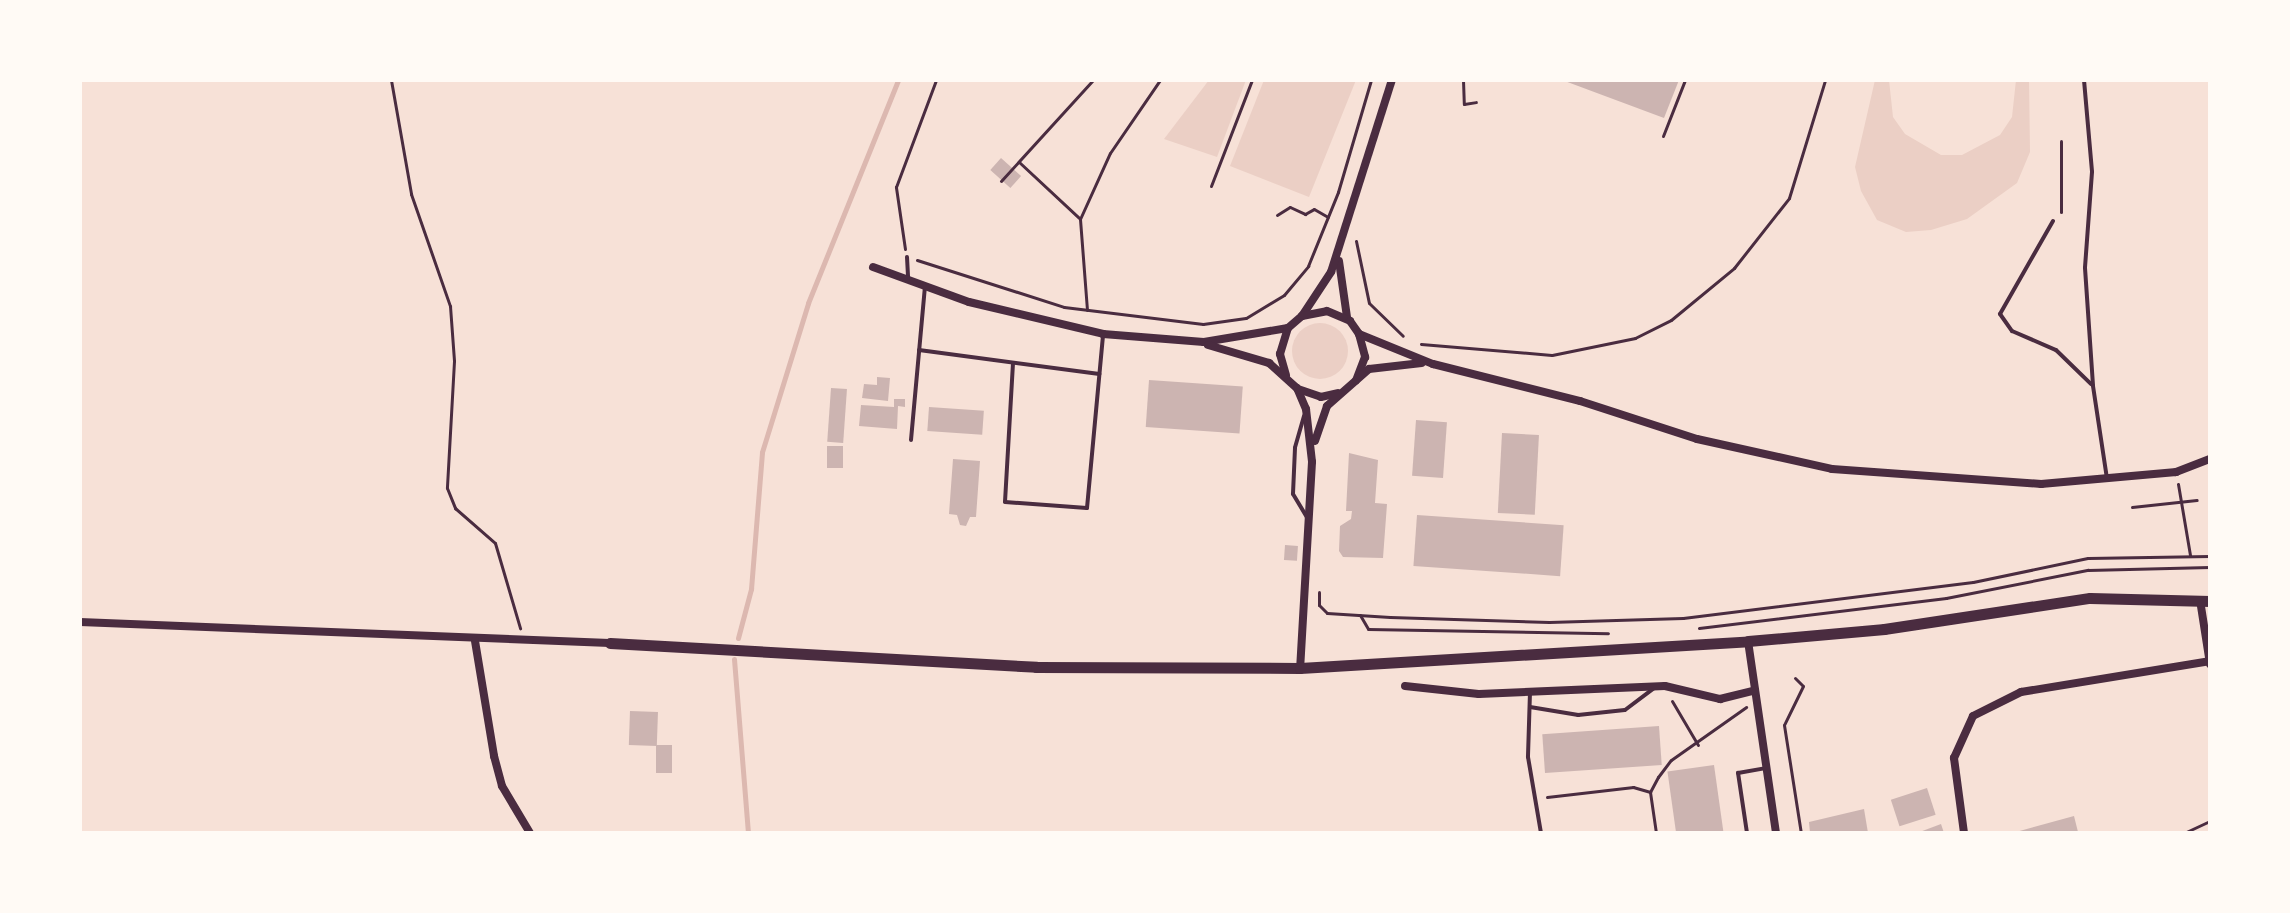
<!DOCTYPE html>
<style>
body{margin:0}
#map{position:relative;width:2290px;height:913px;overflow:hidden;background:#f7e1d7;font-family:"Work Sans",sans-serif}
div>[style]{position:absolute}
[style*='--x']{left:calc(var(--x)*1px);top:calc(var(--y)*1px);width:calc(var(--w)*1px);rotate:calc(var(--a)*1deg)}
.green>*{inset:0;background:#ebcfc5}
.round{border-radius:50%}
.stream>*{height:5px;margin:-2.5px;padding:0 2.5px;transform-origin:2.5px;border-radius:2.5px;background:#dcb8b0}
.building>*{inset:0;background:#ccb4b1;transform-origin:0 0}
.path>*{height:3px;margin:-1.5px;padding:0 1.5px;transform-origin:1.5px;border-radius:1.5px;background:#4a2c40}
.service>*{height:4px;margin:-2px;padding:0 2px;transform-origin:2px;border-radius:2px;background:#4a2c40}
.minor>*{height:8px;margin:-4px;padding:0 4px;transform-origin:4px;border-radius:4px;background:#4a2c40}
.secondary>*{height:11px;margin:-5.5px;padding:0 5.5px;transform-origin:5.5px;border-radius:5.5px;background:#4a2c40}
span{translate:-50% -50%;white-space:nowrap;text-align:center;line-height:1.15;-webkit-text-stroke:8px #fffaf5;paint-order:stroke}
.frame{position:absolute;inset:0;border:82px solid #fffaf5;pointer-events:none}
</style>
<div id="map">
<div class="green">
<div style="clip-path:polygon(1209px 80px,1246px 80px,1217px 157px,1164px 139px)"></div>
<div style="clip-path:polygon(1264px 80px,1356px 80px,1309px 197px,1230px 166px)"></div>
<div style="clip-path:polygon(1875px 80px,1889px 80px,1893px 117px,1905px 134px,1941px 155px,1962px 155px,2000px 135px,2012px 117px,2016px 80px,2029px 80px,2030px 152px,2017px 183px,1967px 219px,1931px 230px,1906px 232px,1877px 220px,1861px 191px,1855px 167px)"></div>
<div class="round" style="left:1292px;top:323px;width:56px;height:56px"></div>
</div>
<div class="stream">
<div style="--x:738;--y:638;--w:51;--a:-75.1"></div>
<div style="--x:751;--y:589;--w:137;--a:-85.4"></div>
<div style="--x:762;--y:452;--w:156;--a:-72.8"></div>
<div style="--x:808;--y:303;--w:240;--a:-68"></div>
<div style="--x:734;--y:659;--w:175;--a:85.4"></div>
</div>
<div class="building">
<div style="clip-path:polygon(1562px 80px,1679px 80px,1664px 118px)"></div>
<div style="left:1001px;top:158px;width:27px;height:16px;rotate:42deg"></div>
<div style="clip-path:polygon(877px 377px,890px 378px,888px 401px,862px 398px,864px 384px,877px 385px)"></div>
<div style="left:1149px;top:380px;width:94px;height:47px;rotate:4deg"></div>
<div style="left:831px;top:388px;width:16px;height:54px;rotate:4deg"></div>
<div style="clip-path:polygon(894px 399px,905px 399px,905px 407px,898px 406px,897px 429px,859px 426px,861px 405px,894px 407px)"></div>
<div style="left:929px;top:407px;width:55px;height:24px;rotate:4deg"></div>
<div style="left:1416px;top:420px;width:31px;height:56px;rotate:4deg"></div>
<div style="left:1502px;top:433px;width:37px;height:80px;rotate:3deg"></div>
<div style="left:827px;top:446px;width:16px;height:22px"></div>
<div style="clip-path:polygon(1349px 453px,1378px 460px,1375px 503px,1387px 504px,1383px 558px,1343px 557px,1339px 551px,1340px 526px,1351px 519px,1352px 511px,1346px 511px)"></div>
<div style="clip-path:polygon(953px 459px,980px 461px,976px 517px,970px 517px,966px 526px,960px 525px,957px 515px,949px 514px)"></div>
<div style="left:1417px;top:515px;width:147px;height:51px;rotate:4deg"></div>
<div style="left:1285px;top:545px;width:13px;height:15px;rotate:4deg"></div>
<div style="left:630px;top:711px;width:28px;height:34px;rotate:2deg"></div>
<div style="left:1659px;top:726px;width:39px;height:117px;rotate:86deg"></div>
<div style="left:656px;top:745px;width:16px;height:28px"></div>
<div style="left:1714px;top:765px;width:69px;height:47px;rotate:82deg"></div>
<div style="left:1927px;top:788px;width:28px;height:38px;rotate:72deg"></div>
<div style="clip-path:polygon(1864px 809px,1868px 833px,1810px 833px,1809px 822px)"></div>
<div style="clip-path:polygon(2074px 816px,2078px 832px,2016px 833px,2016px 832px)"></div>
<div style="clip-path:polygon(1941px 824px,1944px 833px,1917px 833px)"></div>
</div>
<div class="path">
<div style="--x:391;--y:80;--w:116;--a:80"></div>
<div style="--x:411;--y:194;--w:119;--a:70.8"></div>
<div style="--x:450;--y:306;--w:55;--a:85.8"></div>
<div style="--x:454;--y:361;--w:127;--a:93.2"></div>
<div style="--x:447;--y:488;--w:22;--a:68"></div>
<div style="--x:455;--y:508;--w:53;--a:41.2"></div>
<div style="--x:495;--y:543;--w:89;--a:73.6"></div>
<div style="--x:1463;--y:80;--w:24;--a:88"></div>
<div style="--x:1464;--y:104;--w:12;--a:-9"></div>
<div style="--x:1663;--y:136;--w:60;--a:-68.6"></div>
<div style="--x:1019;--y:162;--w:82;--a:43"></div>
<div style="--x:1001;--y:181;--w:137;--a:-47.7"></div>
<div style="--x:1211;--y:186;--w:114;--a:-68.9"></div>
<div style="--x:2061;--y:212;--w:71;--a:-90"></div>
<div style="--x:1277;--y:215;--w:15;--a:-32"></div>
<div style="--x:1290;--y:207;--w:17;--a:25"></div>
<div style="--x:1305;--y:214;--w:10;--a:-29"></div>
<div style="--x:1314;--y:209;--w:16;--a:30"></div>
<div style="--x:1356;--y:241;--w:63;--a:78.2"></div>
<div style="--x:1369;--y:303;--w:47;--a:44.1"></div>
<div style="--x:905;--y:249;--w:63;--a:-98.3"></div>
<div style="--x:896;--y:187;--w:114;--a:-69.5"></div>
<div style="--x:917;--y:260;--w:154;--a:17.7"></div>
<div style="--x:1064;--y:307;--w:140;--a:7"></div>
<div style="--x:1203;--y:324;--w:43;--a:-7.9"></div>
<div style="--x:1246;--y:318;--w:44;--a:-31.2"></div>
<div style="--x:1284;--y:295;--w:38;--a:-50"></div>
<div style="--x:1308;--y:266;--w:80;--a:-67.9"></div>
<div style="--x:1338;--y:192;--w:117;--a:-73.6"></div>
<div style="--x:1087;--y:310;--w:91;--a:-94.4"></div>
<div style="--x:1080;--y:219;--w:72;--a:-65.6"></div>
<div style="--x:1110;--y:153;--w:88;--a:-55.6"></div>
<div style="--x:1421;--y:344;--w:131;--a:4.8"></div>
<div style="--x:1552;--y:355;--w:85;--a:-11.6"></div>
<div style="--x:1635;--y:338;--w:40;--a:-26.6"></div>
<div style="--x:1671;--y:320;--w:82;--a:-39.5"></div>
<div style="--x:1734;--y:268;--w:89;--a:-51.8"></div>
<div style="--x:1789;--y:198;--w:123;--a:-73"></div>
<div style="--x:2178;--y:484;--w:72;--a:80.4"></div>
<div style="--x:2132;--y:507;--w:65;--a:-6.1"></div>
<div style="--x:1319;--y:592;--w:13;--a:90"></div>
<div style="--x:1319;--y:605;--w:11;--a:45"></div>
<div style="--x:1327;--y:613;--w:63;--a:3.6"></div>
<div style="--x:1390;--y:617;--w:159;--a:1.8"></div>
<div style="--x:1549;--y:622;--w:134;--a:-1.7"></div>
<div style="--x:1683;--y:618;--w:292;--a:-7.1"></div>
<div style="--x:1973;--y:582;--w:117;--a:-11.8"></div>
<div style="--x:2088;--y:558;--w:122;--a:-0.9"></div>
<div style="--x:1360;--y:615;--w:16;--a:60"></div>
<div style="--x:1368;--y:629;--w:240;--a:1"></div>
<div style="--x:1699;--y:628;--w:249;--a:-6.9"></div>
<div style="--x:1946;--y:598;--w:145;--a:-11.2"></div>
<div style="--x:2088;--y:570;--w:122;--a:-1.4"></div>
<div style="--x:1795;--y:678;--w:11;--a:45"></div>
<div style="--x:1803;--y:686;--w:43;--a:116"></div>
<div style="--x:1784;--y:725;--w:109;--a:81.1"></div>
<div style="--x:1672;--y:701;--w:51;--a:59.4"></div>
<div style="--x:1547;--y:797;--w:87;--a:-6.6"></div>
<div style="--x:1633;--y:787;--w:18;--a:16"></div>
<div style="--x:1656;--y:833;--w:41;--a:-98.3"></div>
<div style="--x:1650;--y:792;--w:17;--a:-62"></div>
<div style="--x:1658;--y:777;--w:21;--a:-53"></div>
<div style="--x:1671;--y:760;--w:92;--a:-35.2"></div>
<div style="--x:2184;--y:833;--w:29;--a:-25"></div>
</div>
<div class="service">
<div style="--x:2084;--y:80;--w:92;--a:85"></div>
<div style="--x:2092;--y:172;--w:96;--a:94.2"></div>
<div style="--x:2085;--y:268;--w:118;--a:86.1"></div>
<div style="--x:2093;--y:386;--w:94;--a:81.4"></div>
<div style="--x:2053;--y:221;--w:107;--a:119.7"></div>
<div style="--x:2000;--y:314;--w:21;--a:55"></div>
<div style="--x:2012;--y:331;--w:48;--a:23.4"></div>
<div style="--x:2056;--y:350;--w:49;--a:44.2"></div>
<div style="--x:907;--y:257;--w:21;--a:87"></div>
<div style="--x:919;--y:350;--w:182;--a:7.6"></div>
<div style="--x:1013;--y:363;--w:139;--a:93.3"></div>
<div style="--x:1005;--y:502;--w:82;--a:4.2"></div>
<div style="--x:1087;--y:508;--w:173;--a:-84.7"></div>
<div style="--x:1304;--y:416;--w:33;--a:106"></div>
<div style="--x:1295;--y:448;--w:46;--a:92.5"></div>
<div style="--x:1293;--y:494;--w:27;--a:59"></div>
<div style="--x:911;--y:440;--w:154;--a:-84.8"></div>
<div style="--x:1530;--y:692;--w:65;--a:91.8"></div>
<div style="--x:1528;--y:757;--w:77;--a:80.3"></div>
<div style="--x:1530;--y:707;--w:49;--a:9.5"></div>
<div style="--x:1578;--y:715;--w:47;--a:-6.1"></div>
<div style="--x:1625;--y:710;--w:38;--a:-37"></div>
<div style="--x:1747;--y:833;--w:61;--a:-98.5"></div>
<div style="--x:1738;--y:773;--w:28;--a:-10"></div>
</div>
<div class="minor">
<div style="--x:1339;--y:261;--w:57;--a:81.9"></div>
<div style="--x:873;--y:267;--w:102;--a:20"></div>
<div style="--x:969;--y:302;--w:138;--a:13.4"></div>
<div style="--x:1103;--y:334;--w:101;--a:4.5"></div>
<div style="--x:1204;--y:342;--w:85;--a:-9.5"></div>
<div style="--x:1302;--y:316;--w:53;--a:-56.6"></div>
<div style="--x:1331;--y:272;--w:201;--a:-72.4"></div>
<div style="--x:1359;--y:334;--w:80;--a:22.1"></div>
<div style="--x:1433;--y:364;--w:152;--a:14.1"></div>
<div style="--x:1580;--y:401;--w:123;--a:18"></div>
<div style="--x:1697;--y:439;--w:138;--a:12.5"></div>
<div style="--x:1832;--y:469;--w:210;--a:4.1"></div>
<div style="--x:2041;--y:484;--w:136;--a:-5.1"></div>
<div style="--x:2176;--y:472;--w:36;--a:-21"></div>
<div style="--x:1208;--y:345;--w:64;--a:16.4"></div>
<div style="--x:1269;--y:363;--w:38;--a:42"></div>
<div style="--x:1297;--y:388;--w:23;--a:67"></div>
<div style="--x:1306;--y:409;--w:53;--a:83.5"></div>
<div style="--x:1312;--y:462;--w:206;--a:93.3"></div>
<div style="--x:1286;--y:375;--w:22;--a:-106"></div>
<div style="--x:1280;--y:354;--w:27;--a:-73"></div>
<div style="--x:1288;--y:328;--w:18;--a:-41"></div>
<div style="--x:1302;--y:316;--w:25;--a:-11"></div>
<div style="--x:1327;--y:311;--w:25;--a:23"></div>
<div style="--x:1350;--y:321;--w:16;--a:55"></div>
<div style="--x:1359;--y:334;--w:24;--a:75"></div>
<div style="--x:1365;--y:357;--w:25;--a:111"></div>
<div style="--x:1298;--y:389;--w:24;--a:19"></div>
<div style="--x:1321;--y:397;--w:17;--a:-13"></div>
<div style="--x:1315;--y:441;--w:37;--a:-71"></div>
<div style="--x:1327;--y:406;--w:56;--a:-41.4"></div>
<div style="--x:1369;--y:369;--w:53;--a:-6.5"></div>
<div style="--x:2200;--y:600;--w:65;--a:81.1"></div>
<div style="--x:80;--y:622;--w:530;--a:2.27"></div>
<div style="--x:475;--y:641;--w:117;--a:80.6"></div>
<div style="--x:494;--y:756;--w:31;--a:75"></div>
<div style="--x:502;--y:786;--w:55;--a:59.2"></div>
<div style="--x:1748;--y:641;--w:194;--a:81.7"></div>
<div style="--x:1405;--y:686;--w:74;--a:6.2"></div>
<div style="--x:1479;--y:694;--w:186;--a:-2.5"></div>
<div style="--x:1665;--y:686;--w:57;--a:13.3"></div>
<div style="--x:1720;--y:699;--w:36;--a:-14"></div>
<div style="--x:1964;--y:833;--w:76;--a:-97.6"></div>
<div style="--x:1954;--y:758;--w:46;--a:-65.7"></div>
<div style="--x:1973;--y:716;--w:54;--a:-26.6"></div>
<div style="--x:2021;--y:692;--w:192;--a:-9.3"></div>
</div>
<div class="secondary">
<div style="--x:610;--y:643;--w:427;--a:3.2"></div>
<div style="--x:1036;--y:667;--w:264;--a:0.2"></div>
<div style="--x:1300;--y:668;--w:449;--a:-3.4"></div>
<div style="--x:1748;--y:641;--w:137;--a:-5"></div>
<div style="--x:1884;--y:629;--w:208;--a:-8.6"></div>
<div style="--x:2090;--y:598;--w:120;--a:1.4"></div>
</div>
<div class="frame"></div>
</div>
